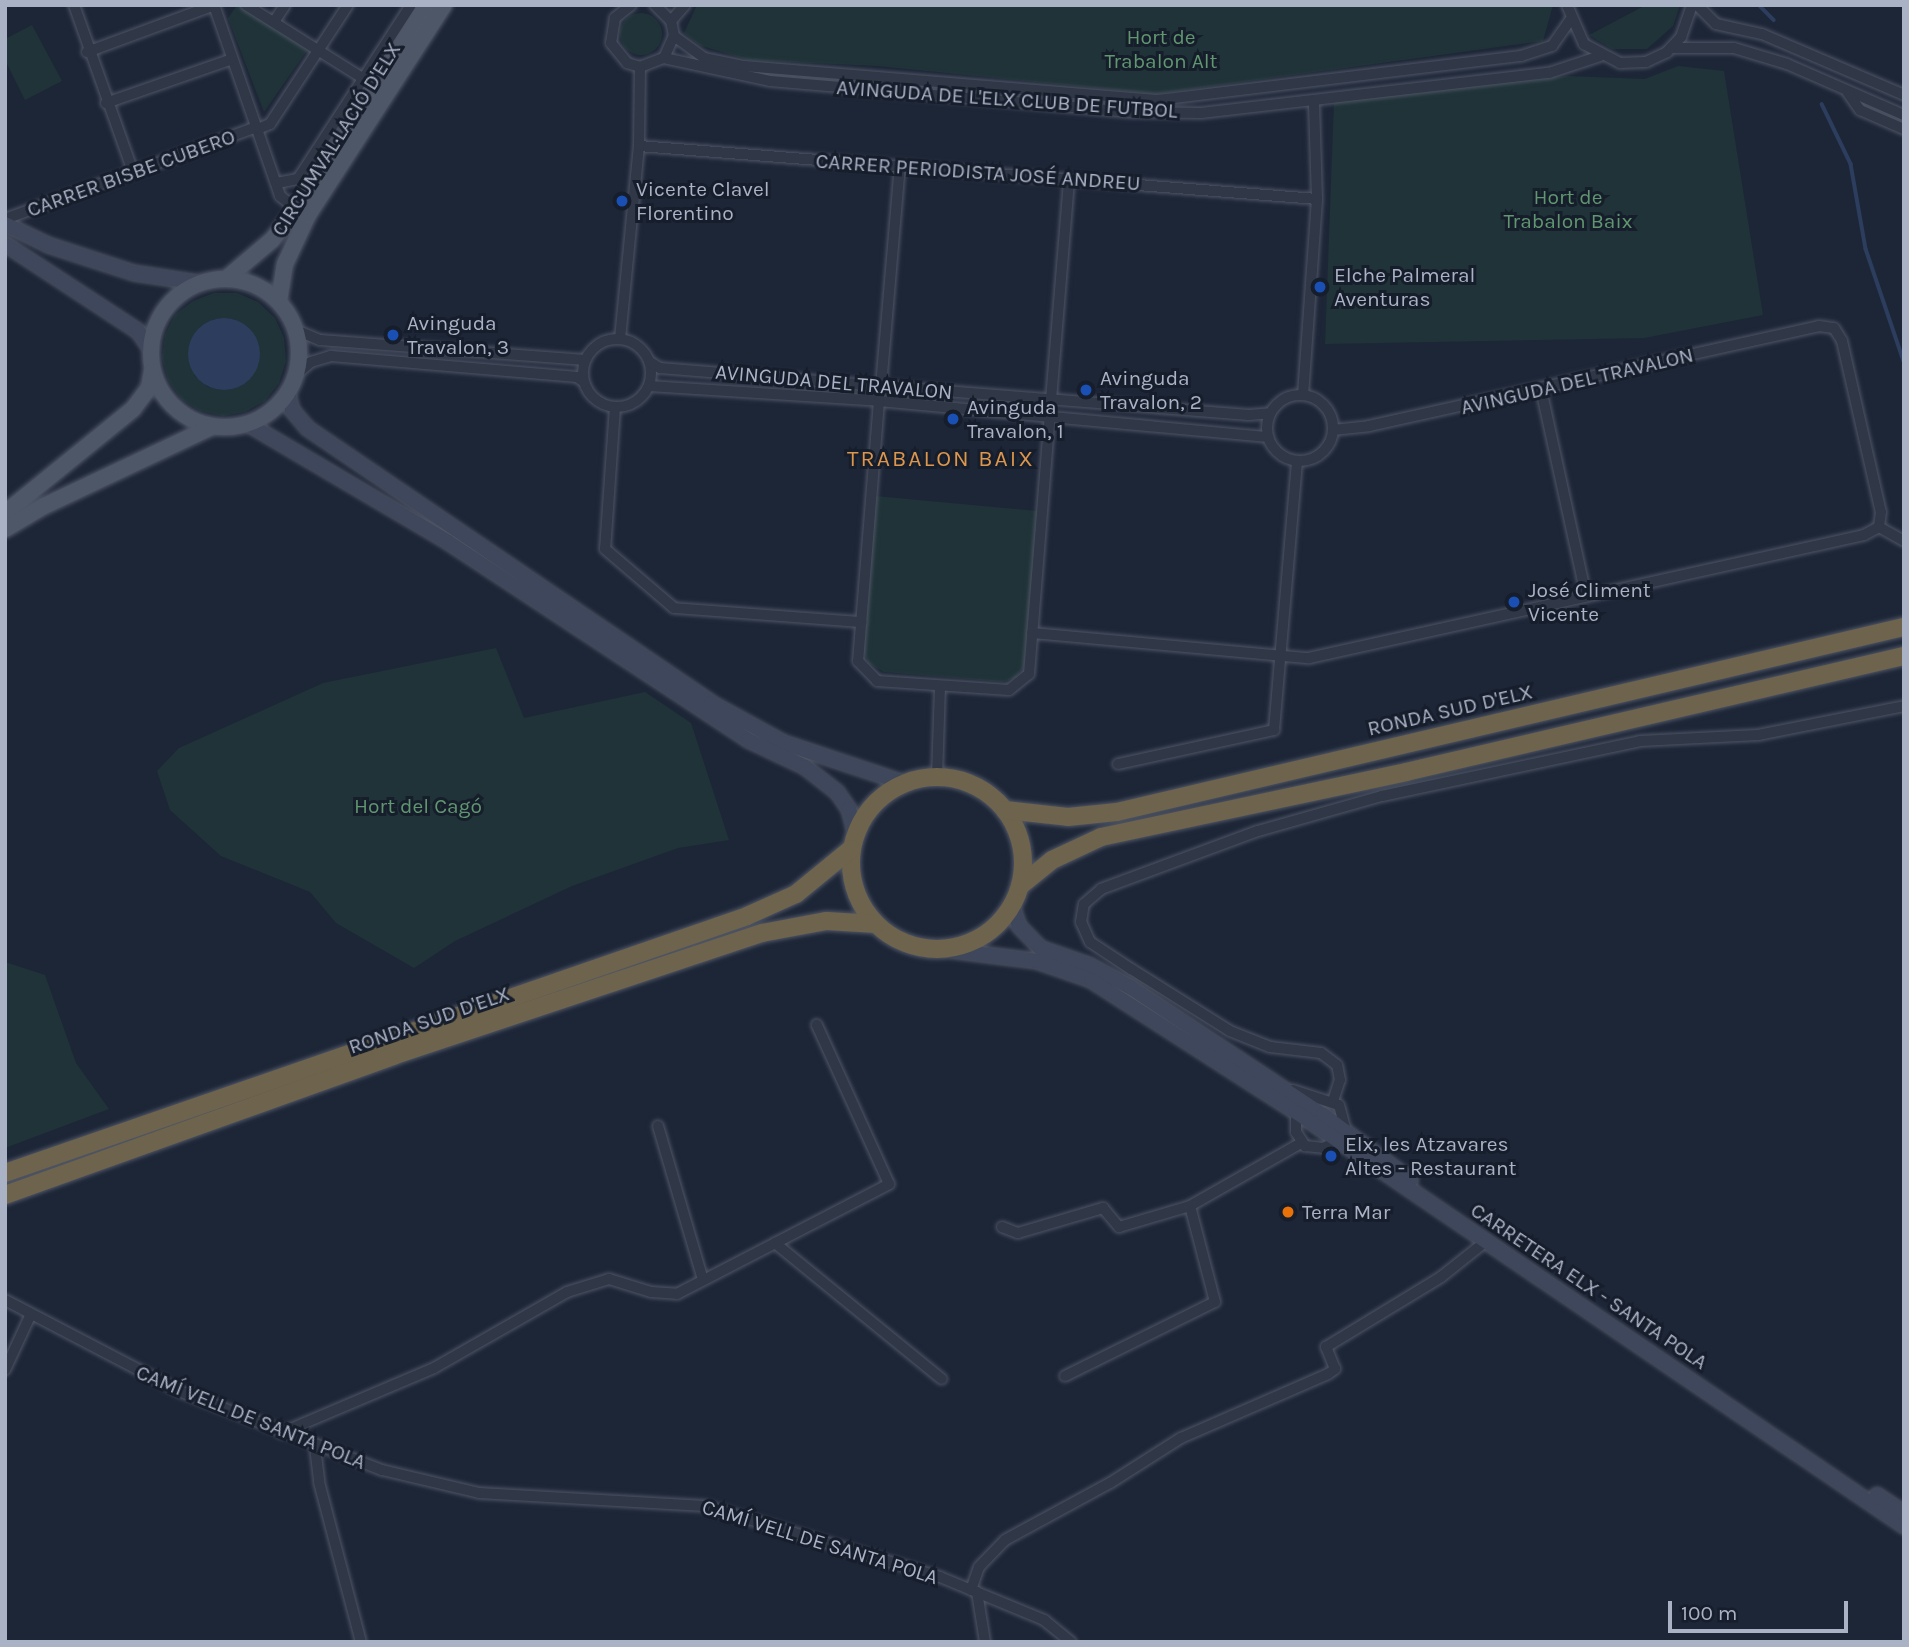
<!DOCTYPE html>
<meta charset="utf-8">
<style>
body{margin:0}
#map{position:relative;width:1909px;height:1647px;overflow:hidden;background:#1d2637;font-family:Karla,sans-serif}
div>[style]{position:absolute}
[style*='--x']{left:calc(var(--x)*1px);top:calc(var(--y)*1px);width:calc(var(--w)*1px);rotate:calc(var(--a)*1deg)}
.green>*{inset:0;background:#1f3338}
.round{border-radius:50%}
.water>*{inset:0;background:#2c3d5e}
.stream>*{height:3.5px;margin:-1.75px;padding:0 1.75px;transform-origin:1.75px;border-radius:1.75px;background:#2c3d5e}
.roads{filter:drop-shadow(0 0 2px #4e5565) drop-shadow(0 0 2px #4e5565)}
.street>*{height:10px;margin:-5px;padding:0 5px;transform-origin:5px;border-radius:5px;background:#303847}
.street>.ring{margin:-5px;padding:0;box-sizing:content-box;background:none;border:10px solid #303847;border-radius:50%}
.secondary>*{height:14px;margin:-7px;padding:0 7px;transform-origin:7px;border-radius:7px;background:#3e475b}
.primary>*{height:16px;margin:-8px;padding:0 8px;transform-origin:8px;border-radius:8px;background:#4e5768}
.primary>.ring{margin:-8px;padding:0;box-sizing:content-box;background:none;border:16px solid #4e5768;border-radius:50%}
.highway>*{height:18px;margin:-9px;padding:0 9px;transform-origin:9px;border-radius:9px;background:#6e634c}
.highway>.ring{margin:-9px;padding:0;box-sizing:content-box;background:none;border:18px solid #6e634c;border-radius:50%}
.dots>*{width:19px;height:19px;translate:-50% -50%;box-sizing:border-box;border:4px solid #161d2b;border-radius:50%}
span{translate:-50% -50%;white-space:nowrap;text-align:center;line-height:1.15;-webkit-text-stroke:6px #161d2b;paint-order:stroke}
.park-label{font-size:21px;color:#609670}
.street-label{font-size:21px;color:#aab2c5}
.poi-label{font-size:21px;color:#aab2c5}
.left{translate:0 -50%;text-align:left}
.neighbourhood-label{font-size:23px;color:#dc964d;letter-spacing:2px}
.frame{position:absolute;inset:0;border:7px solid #aab2c5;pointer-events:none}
.scale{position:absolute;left:1668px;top:1601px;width:180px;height:32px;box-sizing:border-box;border:4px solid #aab2c5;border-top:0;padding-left:9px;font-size:21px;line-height:24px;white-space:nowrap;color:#aab2c5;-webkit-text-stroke:5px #161d2b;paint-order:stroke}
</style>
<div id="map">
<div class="green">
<div style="clip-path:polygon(237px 5px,308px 49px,264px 112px,228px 18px)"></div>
<div style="clip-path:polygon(697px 5px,1553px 5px,1543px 41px,1155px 94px,878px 66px,748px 60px,699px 45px,684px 33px)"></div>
<div style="clip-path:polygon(1646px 5px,1680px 5px,1673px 26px,1647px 49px,1612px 49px,1589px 35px)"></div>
<div class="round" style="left:620px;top:13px;width:42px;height:42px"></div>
<div style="clip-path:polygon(32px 25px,62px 81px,25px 100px,5px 60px,5px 39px)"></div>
<div style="clip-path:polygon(1678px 66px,1724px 71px,1763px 315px,1644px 338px,1325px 344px,1334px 102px,1567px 76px,1645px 79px)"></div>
<div style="clip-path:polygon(evenodd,214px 293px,237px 293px,258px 302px,275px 318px,284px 338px,286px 361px,279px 383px,265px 401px,245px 412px,223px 416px,200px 411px,181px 399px,168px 380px,162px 358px,165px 335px,175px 315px,193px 301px,214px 293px,214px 319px,232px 319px,247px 327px,224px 390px,208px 387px,194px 375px,214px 319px)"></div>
<div style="clip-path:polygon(875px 496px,1038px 511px,1024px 667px,1015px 678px,1003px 682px,884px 672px,868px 663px,863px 649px)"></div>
<div style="clip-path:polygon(496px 648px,524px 718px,645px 692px,691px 723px,729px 840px,678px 848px,572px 886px,455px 941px,414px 968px,336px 923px,310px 892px,221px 856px,170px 810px,157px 771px,179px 748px,323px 683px)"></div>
<div style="clip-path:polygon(5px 962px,45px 975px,76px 1063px,109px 1109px,5px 1148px)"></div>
</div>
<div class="water">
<div class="round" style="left:188px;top:318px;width:72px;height:72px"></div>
</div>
<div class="stream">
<div style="--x:1759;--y:5;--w:21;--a:45"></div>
<div style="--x:1822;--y:104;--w:67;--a:64.2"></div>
<div style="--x:1851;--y:164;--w:86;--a:80"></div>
<div style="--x:1866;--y:249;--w:118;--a:71.3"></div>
</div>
<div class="roads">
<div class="street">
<div style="--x:74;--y:5;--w:177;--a:70.5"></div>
<div style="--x:214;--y:5;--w:202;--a:70.9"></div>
<div style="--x:280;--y:196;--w:11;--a:38"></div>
<div style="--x:289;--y:203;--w:14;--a:-17"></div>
<div style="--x:246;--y:5;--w:139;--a:32.1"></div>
<div style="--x:631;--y:5;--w:21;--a:141"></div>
<div style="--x:615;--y:18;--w:25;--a:99"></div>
<div style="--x:611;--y:43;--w:26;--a:51"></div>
<div style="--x:627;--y:63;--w:14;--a:17"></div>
<div style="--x:640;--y:67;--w:26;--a:-21"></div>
<div style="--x:664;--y:58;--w:24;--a:-66"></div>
<div style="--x:674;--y:36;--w:15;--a:-101"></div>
<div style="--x:671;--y:21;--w:23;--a:-135"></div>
<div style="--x:1567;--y:5;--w:43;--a:66.4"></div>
<div style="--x:1584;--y:44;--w:41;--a:27.8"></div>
<div style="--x:1620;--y:63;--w:26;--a:-2"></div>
<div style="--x:1646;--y:62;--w:23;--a:-25"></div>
<div style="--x:1667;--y:52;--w:21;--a:-47"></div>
<div style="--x:1681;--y:37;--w:34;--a:-71"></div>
<div style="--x:1697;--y:5;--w:27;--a:45"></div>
<div style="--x:1716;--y:24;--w:47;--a:12.3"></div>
<div style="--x:1762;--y:34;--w:155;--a:23.2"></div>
<div style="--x:671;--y:21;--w:21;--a:-49"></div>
<div style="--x:274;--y:22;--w:20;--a:-57"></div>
<div style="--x:674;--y:36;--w:37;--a:36"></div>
<div style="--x:704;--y:58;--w:41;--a:11.3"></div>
<div style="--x:744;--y:66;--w:414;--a:4.7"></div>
<div style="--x:1157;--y:100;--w:367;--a:-6.9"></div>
<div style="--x:1521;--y:56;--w:33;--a:-18"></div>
<div style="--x:1552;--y:46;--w:32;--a:-55"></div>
<div style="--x:1671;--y:48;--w:63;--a:0"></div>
<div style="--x:1734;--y:48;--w:55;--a:16.8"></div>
<div style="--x:1787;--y:64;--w:128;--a:23.6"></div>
<div style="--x:87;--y:52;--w:136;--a:-20.2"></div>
<div style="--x:664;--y:58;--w:108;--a:12.2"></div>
<div style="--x:770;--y:81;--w:365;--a:4.9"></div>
<div style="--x:1134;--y:112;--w:67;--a:0.9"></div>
<div style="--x:1201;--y:113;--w:350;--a:-6.6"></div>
<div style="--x:1549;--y:73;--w:54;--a:-18.4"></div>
<div style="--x:1848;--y:93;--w:21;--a:55"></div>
<div style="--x:1860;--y:110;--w:48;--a:23.4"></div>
<div style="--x:106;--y:103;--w:133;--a:-19.2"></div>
<div style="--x:258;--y:129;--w:13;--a:-23"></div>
<div style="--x:270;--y:124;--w:142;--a:-56.8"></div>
<div style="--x:639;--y:146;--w:680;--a:4.47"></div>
<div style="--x:277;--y:183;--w:21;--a:-11"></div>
<div style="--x:298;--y:179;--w:207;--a:-57"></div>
<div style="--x:5;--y:219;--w:267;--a:-20.1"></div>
<div style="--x:296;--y:330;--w:26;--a:23"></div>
<div style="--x:320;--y:340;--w:266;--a:4.3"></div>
<div style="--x:620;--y:339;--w:194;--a:-84.4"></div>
<div style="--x:639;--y:146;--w:79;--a:-89.3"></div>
<div class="ring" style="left:583px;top:339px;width:58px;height:58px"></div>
<div style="--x:650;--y:362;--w:12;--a:31"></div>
<div style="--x:660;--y:368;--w:222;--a:4.7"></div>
<div style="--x:881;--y:386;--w:369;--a:4.5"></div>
<div style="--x:1249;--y:415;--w:21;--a:-5"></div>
<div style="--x:297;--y:374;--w:18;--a:-41"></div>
<div style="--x:311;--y:362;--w:21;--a:-17"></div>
<div style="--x:331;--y:356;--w:247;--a:4.9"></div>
<div style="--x:577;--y:377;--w:9;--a:36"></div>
<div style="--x:649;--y:386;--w:230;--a:3.7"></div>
<div style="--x:879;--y:401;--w:391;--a:5.3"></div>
<div style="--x:881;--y:386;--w:221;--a:-85.1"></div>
<div style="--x:1541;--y:389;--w:212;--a:77.7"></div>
<div style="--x:1303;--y:395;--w:196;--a:-85.9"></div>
<div style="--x:1317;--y:199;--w:98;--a:-91.8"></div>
<div class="ring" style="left:1267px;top:395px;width:56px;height:56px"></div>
<div style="--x:1051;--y:400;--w:222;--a:-85.3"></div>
<div style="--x:879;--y:401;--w:261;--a:94.6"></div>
<div style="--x:858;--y:661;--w:28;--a:46"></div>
<div style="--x:877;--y:681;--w:132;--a:3.9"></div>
<div style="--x:1009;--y:690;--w:26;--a:-39"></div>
<div style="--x:1029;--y:674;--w:260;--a:-85.4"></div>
<div style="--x:615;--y:407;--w:142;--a:94"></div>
<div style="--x:605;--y:549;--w:91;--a:40.5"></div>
<div style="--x:674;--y:608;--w:188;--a:4.3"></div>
<div style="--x:1333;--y:430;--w:36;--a:-6"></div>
<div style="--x:1369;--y:426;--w:461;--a:-12.5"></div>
<div style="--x:1819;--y:326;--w:15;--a:8"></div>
<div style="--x:1834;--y:328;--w:15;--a:58"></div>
<div style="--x:1842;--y:341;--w:175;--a:77.2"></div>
<div style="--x:1881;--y:512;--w:15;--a:98"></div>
<div style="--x:1879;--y:527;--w:29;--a:29"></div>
<div style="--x:1032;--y:633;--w:278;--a:5.2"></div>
<div style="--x:1309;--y:658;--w:568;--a:-12.5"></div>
<div style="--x:1864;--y:535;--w:17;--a:-28"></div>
<div style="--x:1118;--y:764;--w:160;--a:-12.3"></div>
<div style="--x:1274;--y:730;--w:270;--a:-85.1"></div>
<div style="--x:937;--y:777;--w:91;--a:-88.1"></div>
<div style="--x:1293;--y:1090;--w:48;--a:18.1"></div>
<div style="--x:1339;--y:1105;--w:27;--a:75"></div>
<div style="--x:1333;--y:1101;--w:22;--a:-72"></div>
<div style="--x:1340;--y:1080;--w:15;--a:-101"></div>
<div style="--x:1337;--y:1065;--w:20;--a:-143"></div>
<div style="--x:1321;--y:1053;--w:51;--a:-173.3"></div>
<div style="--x:1270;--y:1047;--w:43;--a:-158.2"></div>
<div style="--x:1230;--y:1031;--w:117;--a:-147.9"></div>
<div style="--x:1131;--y:969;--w:49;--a:-146.6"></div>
<div style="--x:1090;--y:942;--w:22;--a:-114"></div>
<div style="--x:1081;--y:922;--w:18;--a:-81"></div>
<div style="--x:1084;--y:904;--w:23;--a:-41"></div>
<div style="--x:1101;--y:889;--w:167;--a:-20.3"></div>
<div style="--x:1258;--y:831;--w:129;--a:-15.8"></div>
<div style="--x:1382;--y:796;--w:264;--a:-12"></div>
<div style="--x:1640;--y:741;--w:118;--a:-2.9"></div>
<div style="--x:1758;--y:735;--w:149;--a:-11.2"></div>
<div style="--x:1296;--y:1112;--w:20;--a:90"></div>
<div style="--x:1296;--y:1132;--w:17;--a:57"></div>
<div style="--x:1305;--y:1146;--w:18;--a:6"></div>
<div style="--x:1323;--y:1148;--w:17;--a:-25"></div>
<div style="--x:658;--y:1126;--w:160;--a:73.7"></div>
<div style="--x:1002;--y:1227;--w:17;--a:21"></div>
<div style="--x:1018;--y:1233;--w:89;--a:-16.4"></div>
<div style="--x:1103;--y:1208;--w:25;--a:50"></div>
<div style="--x:1119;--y:1227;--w:74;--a:-16.5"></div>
<div style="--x:1190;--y:1206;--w:128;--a:-29.6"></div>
<div style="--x:775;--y:1243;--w:215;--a:39.2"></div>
<div style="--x:5;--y:1300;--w:196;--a:27.6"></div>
<div style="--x:179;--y:1391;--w:218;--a:21.3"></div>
<div style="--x:382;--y:1470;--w:100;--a:13.3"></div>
<div style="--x:479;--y:1493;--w:226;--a:3.3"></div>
<div style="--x:705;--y:1506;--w:245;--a:16.8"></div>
<div style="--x:940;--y:1577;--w:113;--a:22.5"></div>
<div style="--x:1044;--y:1620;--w:35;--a:39"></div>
<div style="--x:5;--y:1370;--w:62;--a:-65.1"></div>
<div style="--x:1065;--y:1376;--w:167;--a:-26.3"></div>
<div style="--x:1215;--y:1302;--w:99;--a:-104.6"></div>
<div style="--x:281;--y:1433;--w:166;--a:-23"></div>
<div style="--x:434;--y:1368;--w:153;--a:-29.7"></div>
<div style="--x:567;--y:1292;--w:44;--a:-17.2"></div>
<div style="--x:609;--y:1279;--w:44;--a:17.2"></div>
<div style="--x:651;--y:1292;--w:26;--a:4"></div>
<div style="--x:677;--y:1294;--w:239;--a:-27.4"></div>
<div style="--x:889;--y:1184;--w:175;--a:-114.4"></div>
<div style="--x:315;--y:1447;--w:35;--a:83"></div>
<div style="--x:319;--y:1482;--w:165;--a:75.3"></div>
<div style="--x:971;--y:1590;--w:24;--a:-71"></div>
<div style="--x:979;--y:1567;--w:37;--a:-46"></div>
<div style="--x:1005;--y:1540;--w:119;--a:-28.5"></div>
<div style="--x:1110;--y:1483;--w:84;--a:-32.4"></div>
<div style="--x:1181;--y:1438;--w:160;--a:-23.5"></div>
<div style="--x:1328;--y:1374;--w:9;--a:-36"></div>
<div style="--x:1335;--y:1369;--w:24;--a:-112"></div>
<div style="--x:1326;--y:1347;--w:135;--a:-31.3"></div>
<div style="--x:1441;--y:1277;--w:56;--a:-38.5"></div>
<div style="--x:977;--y:1592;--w:51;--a:80.9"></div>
</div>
<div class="secondary">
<div style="--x:5;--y:224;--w:48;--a:26"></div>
<div style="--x:48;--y:245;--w:90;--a:18"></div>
<div style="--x:134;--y:273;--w:66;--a:8.7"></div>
<div style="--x:5;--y:244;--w:159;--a:33.2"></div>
<div style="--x:138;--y:331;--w:21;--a:55"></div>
<div style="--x:288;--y:393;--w:17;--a:77"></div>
<div style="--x:292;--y:410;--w:23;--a:50"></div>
<div style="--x:307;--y:428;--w:489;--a:34.2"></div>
<div style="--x:711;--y:703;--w:83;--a:28.7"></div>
<div style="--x:784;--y:743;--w:126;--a:18.4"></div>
<div style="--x:248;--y:424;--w:232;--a:30.5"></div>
<div style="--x:448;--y:542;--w:359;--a:33.4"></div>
<div style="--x:748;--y:740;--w:63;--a:25.3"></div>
<div style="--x:805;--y:767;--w:41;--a:38"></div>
<div style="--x:837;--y:792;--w:21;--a:55"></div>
<div style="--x:849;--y:809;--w:25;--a:76"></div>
<div style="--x:1012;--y:905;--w:22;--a:72"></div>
<div style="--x:1019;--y:926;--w:30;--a:46"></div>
<div style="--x:1040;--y:948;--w:52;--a:19.1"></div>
<div style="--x:1089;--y:965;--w:47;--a:28.2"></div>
<div style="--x:1130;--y:987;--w:232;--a:33.6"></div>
<div style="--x:1323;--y:1115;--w:109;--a:36.5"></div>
<div style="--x:948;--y:950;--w:89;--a:7.1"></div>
<div style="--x:1036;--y:961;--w:58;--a:19.1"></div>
<div style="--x:1091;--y:980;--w:244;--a:32.8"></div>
<div style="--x:1296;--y:1112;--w:736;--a:34.25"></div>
<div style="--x:1877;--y:1495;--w:32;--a:34"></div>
</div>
<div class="primary">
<div style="--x:227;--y:278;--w:59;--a:-40.2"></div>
<div style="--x:272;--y:240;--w:62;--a:-50.9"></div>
<div style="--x:311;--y:192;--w:220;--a:-58.2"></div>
<div class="ring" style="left:151px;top:279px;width:132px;height:132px"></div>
<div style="--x:279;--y:301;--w:37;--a:-81"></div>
<div style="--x:285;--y:264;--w:54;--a:-64.9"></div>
<div style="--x:308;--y:215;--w:250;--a:-57.1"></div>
<div style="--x:5;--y:513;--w:165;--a:-39.1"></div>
<div style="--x:133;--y:409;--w:26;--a:-53"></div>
<div style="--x:149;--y:388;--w:17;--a:-80"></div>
<div style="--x:5;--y:529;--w:43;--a:-30.7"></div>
<div style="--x:42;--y:507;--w:189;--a:-25.3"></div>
</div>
<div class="highway">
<div class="ring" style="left:851px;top:777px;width:154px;height:154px"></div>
<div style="--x:1005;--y:810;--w:63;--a:6.3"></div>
<div style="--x:1068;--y:817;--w:49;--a:-5.8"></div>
<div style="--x:1117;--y:812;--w:808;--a:-13.23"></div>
<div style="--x:1020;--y:886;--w:41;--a:-39.1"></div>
<div style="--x:1052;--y:860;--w:54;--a:-25.1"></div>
<div style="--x:1101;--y:837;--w:312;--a:-12"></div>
<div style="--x:1406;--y:772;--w:511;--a:-13.11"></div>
<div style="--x:5;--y:1173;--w:785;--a:-19.1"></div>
<div style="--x:747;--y:916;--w:54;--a:-24.2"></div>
<div style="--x:796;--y:894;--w:71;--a:-39.3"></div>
<div style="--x:5;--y:1195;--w:414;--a:-19.7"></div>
<div style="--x:395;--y:1055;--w:387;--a:-18.4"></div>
<div style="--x:762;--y:933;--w:66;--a:-10.5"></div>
<div style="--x:827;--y:921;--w:49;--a:3.5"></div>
</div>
</div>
<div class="dots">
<div style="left:622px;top:201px;background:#1a4fb4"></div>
<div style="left:1320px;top:287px;background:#1a4fb4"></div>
<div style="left:393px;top:335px;background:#1a4fb4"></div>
<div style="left:1086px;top:390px;background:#1a4fb4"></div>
<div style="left:953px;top:419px;background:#1a4fb4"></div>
<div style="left:1514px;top:602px;background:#1a4fb4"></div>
<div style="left:1331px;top:1156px;background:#1a4fb4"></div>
<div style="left:1288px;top:1212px;background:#e8710a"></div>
</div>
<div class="park-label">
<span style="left:1161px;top:49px">Hort de<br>Trabalon Alt</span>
<span style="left:1568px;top:209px">Hort de<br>Trabalon Baix</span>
<span style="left:418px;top:806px">Hort del Cagó</span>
</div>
<div class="street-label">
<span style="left:1007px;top:99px;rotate:4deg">AVINGUDA DE L'ELX CLUB DE FUTBOL</span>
<span style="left:336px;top:139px;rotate:-58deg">CIRCUMVAL·LACIÓ D'ELX</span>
<span style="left:978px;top:172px;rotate:4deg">CARRER PERIODISTA JOSÉ ANDREU</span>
<span style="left:131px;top:173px;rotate:-20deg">CARRER BISBE CUBERO</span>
<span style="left:1577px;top:381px;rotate:-13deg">AVINGUDA DEL TRAVALON</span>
<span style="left:834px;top:382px;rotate:5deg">AVINGUDA DEL TRAVALON</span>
<span style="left:1450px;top:710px;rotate:-13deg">RONDA SUD D'ELX</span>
<span style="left:429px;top:1020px;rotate:-19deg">RONDA SUD D'ELX</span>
<span style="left:1589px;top:1286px;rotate:34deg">CARRETERA ELX - SANTA POLA</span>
<span style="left:251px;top:1417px;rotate:22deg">CAMÍ VELL DE SANTA POLA</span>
<span style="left:820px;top:1542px;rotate:17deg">CAMÍ VELL DE SANTA POLA</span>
</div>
<div class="poi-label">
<span class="left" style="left:636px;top:201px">Vicente Clavel<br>Florentino</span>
<span class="left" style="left:1334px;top:287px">Elche Palmeral<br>Aventuras</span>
<span class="left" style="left:407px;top:335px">Avinguda<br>Travalon, 3</span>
<span class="left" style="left:1100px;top:390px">Avinguda<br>Travalon, 2</span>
<span class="left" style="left:967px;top:419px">Avinguda<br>Travalon, 1</span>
<span class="left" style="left:1528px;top:602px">José Climent<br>Vicente</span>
<span class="left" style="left:1345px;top:1156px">Elx, les Atzavares<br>Altes - Restaurant</span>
<span class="left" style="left:1302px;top:1212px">Terra Mar</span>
</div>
<div class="neighbourhood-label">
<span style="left:941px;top:459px">TRABALON BAIX</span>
</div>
<div class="frame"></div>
<div class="scale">100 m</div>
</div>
